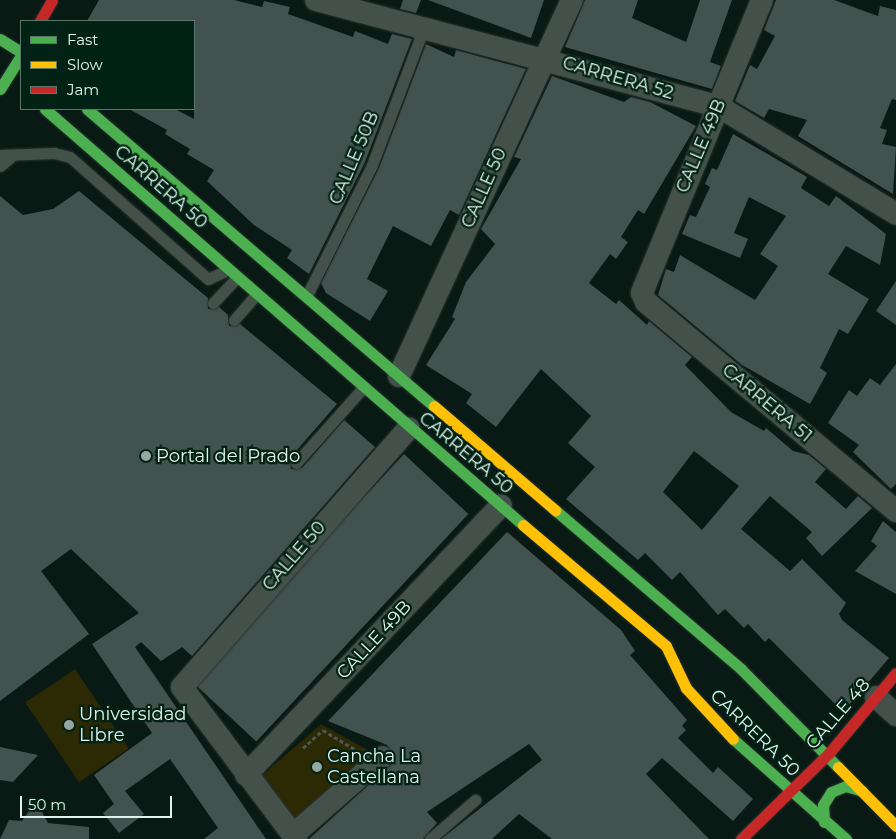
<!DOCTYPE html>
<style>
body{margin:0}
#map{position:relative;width:896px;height:839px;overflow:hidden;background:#091a14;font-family:Montserrat,sans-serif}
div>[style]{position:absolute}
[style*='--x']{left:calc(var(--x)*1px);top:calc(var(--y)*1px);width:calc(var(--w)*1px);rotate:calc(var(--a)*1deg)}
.green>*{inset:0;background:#2c2905;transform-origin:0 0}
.building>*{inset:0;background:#42524f;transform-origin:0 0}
.path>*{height:3px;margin-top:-1.5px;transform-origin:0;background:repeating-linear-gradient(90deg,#4c5853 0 4px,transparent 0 6.5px)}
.roads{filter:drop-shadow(0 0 1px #29342f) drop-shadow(0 0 1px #29342f)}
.lane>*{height:11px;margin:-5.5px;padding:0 5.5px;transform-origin:5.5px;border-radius:5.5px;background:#44514b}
.street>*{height:22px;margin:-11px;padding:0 11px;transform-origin:11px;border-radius:11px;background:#44514b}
.fast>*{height:11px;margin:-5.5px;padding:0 5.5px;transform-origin:5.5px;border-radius:5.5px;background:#4caf50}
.slow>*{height:11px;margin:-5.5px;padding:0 5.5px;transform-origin:5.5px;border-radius:5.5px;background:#ffc107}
.jam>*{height:11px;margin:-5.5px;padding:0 5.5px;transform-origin:5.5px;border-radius:5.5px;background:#c62828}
.dots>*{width:14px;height:14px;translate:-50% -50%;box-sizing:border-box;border:2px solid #012215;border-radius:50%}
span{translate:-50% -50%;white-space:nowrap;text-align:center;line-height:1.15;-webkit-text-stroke:4.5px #012215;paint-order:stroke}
.street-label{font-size:18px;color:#e1f3ea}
.poi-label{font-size:18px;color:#e1f3ea}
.left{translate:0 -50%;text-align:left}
.legend{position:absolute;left:20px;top:20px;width:175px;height:90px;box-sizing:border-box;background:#012215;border:1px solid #5b766a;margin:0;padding:6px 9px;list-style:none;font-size:15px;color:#e1f3ea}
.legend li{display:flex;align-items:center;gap:10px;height:25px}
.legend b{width:25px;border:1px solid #5b766a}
.scale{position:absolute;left:20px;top:796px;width:152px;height:22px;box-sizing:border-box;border:2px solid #e1f3ea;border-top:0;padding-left:6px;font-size:15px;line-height:18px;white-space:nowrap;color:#e1f3ea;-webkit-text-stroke:4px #012215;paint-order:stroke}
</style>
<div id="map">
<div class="green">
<div style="left:75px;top:669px;width:96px;height:60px;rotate:56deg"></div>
<div style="clip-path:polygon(321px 724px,375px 754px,292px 827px,258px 779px)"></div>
</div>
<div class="building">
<div style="clip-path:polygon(99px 0,234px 0,262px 7px,264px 1px,290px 7px,288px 14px,353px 37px,355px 31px,388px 44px,392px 34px,412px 39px,365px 162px,309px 274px,287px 258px,292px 250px,254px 225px,207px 181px,214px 170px,187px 154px,190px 149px,165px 134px,167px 130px,129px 109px,175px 109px,194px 119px,194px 21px,87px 21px)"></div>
<div style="clip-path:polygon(403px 0,421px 0,416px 13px,400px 9px)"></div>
<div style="clip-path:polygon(428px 0,544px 0,531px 38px)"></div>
<div style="clip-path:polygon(585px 0,638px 0,632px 18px,686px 42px,700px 0,732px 0,710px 62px,721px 66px,712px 89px,565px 47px)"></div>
<div style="clip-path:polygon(776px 0,834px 0,878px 16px,880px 6px,896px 10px,896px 100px,892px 99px,880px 128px,887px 130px,882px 144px,896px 147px,893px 194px,798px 136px,807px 120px,769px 109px,764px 118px,735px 101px,750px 65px,757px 69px,775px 36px,764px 30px)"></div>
<div style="clip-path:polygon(426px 44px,454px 57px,456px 50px,526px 69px,459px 215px,450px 210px,431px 246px,393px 226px,367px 279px,388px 291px,370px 321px,326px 293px,321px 283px,379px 168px)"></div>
<div style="clip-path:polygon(evenodd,552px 76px,624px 102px,631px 97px,650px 102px,696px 126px,644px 214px,638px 210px,621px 237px,628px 242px,616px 259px,610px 254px,589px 283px,616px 304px,619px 300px,647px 325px,649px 321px,692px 357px,685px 365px,731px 412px,764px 431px,766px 428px,793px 451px,809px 455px,826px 469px,815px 482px,846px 509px,858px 496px,872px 508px,822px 556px,806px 538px,812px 532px,770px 496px,741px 529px,790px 571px,802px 559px,846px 603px,839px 614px,842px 620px,889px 658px,843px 712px,769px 638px,765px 642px,748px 624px,744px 628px,725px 609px,718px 615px,680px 572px,672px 580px,645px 553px,638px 560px,566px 499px,595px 467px,568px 443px,591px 416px,541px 369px,496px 427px,466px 403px,472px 394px,426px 365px,455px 319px,452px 317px,466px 282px,495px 244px,481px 229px,521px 159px,514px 157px,552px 76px,694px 451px,739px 486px,702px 530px,663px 492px,694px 451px)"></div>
<div style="clip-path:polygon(733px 134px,807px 177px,801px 188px,829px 206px,836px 196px,886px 234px,880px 265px,846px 246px,828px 274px,869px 299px,848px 334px,839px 329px,820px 368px,827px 373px,810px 404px,742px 365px,658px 295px,666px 269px,674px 272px,680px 255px,755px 300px,778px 266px,760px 254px,786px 216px,749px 197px,734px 233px,748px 239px,740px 258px,682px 234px,690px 215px,696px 217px,710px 187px,705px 184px,712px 168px,717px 170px)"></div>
<div style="clip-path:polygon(79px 191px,208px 298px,208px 309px,219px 307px,228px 315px,229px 326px,240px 324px,337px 404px,290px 458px,291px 469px,302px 468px,344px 420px,375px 447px,192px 656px,182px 647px,161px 661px,141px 642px,135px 647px,266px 839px,204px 839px,218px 828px,170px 759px,125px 791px,144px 814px,119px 833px,103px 813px,114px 804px,94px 775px,152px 733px,92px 644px,139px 613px,71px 549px,41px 571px,89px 634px,0 701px,0 196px,23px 215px,53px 209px)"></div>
<div style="clip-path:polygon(896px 281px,896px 325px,876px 311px)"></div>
<div style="clip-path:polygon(896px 364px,896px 484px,891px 489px,853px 452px,859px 445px,828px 423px,849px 390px,857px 396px,870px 378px,880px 385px)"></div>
<div style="left:404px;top:454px;width:88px;height:311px;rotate:43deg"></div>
<div style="clip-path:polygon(883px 521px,896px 532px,896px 594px,855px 571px,877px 546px,871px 541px)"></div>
<div style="clip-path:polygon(507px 532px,621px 630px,635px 651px,630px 655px,687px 720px,682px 726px,686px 730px,678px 738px,713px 773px,718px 767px,753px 799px,733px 821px,662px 758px,646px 774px,709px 839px,552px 839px,519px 814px,492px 839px,441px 839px,542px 760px,529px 744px,427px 812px,437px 823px,423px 839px,309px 839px,395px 761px,387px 745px,328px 721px)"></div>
<div style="clip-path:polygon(0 747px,38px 755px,13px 782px,0 780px)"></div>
<div style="clip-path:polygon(29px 811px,42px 812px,48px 823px,89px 827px,89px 839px,0 839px,9px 820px,22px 821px)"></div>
</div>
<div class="path">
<div style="--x:323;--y:730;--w:42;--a:31.4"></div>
<div style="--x:303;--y:748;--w:27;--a:-42"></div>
</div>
<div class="roads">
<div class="lane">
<div style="--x:0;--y:155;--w:54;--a:-2.1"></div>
<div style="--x:54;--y:153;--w:16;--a:14"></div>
<div style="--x:70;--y:157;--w:184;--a:41.5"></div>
<div style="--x:208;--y:279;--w:21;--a:-25"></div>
<div style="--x:0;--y:166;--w:16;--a:-40"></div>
<div style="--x:307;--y:295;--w:145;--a:-63.4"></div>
<div style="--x:372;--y:165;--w:144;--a:-69.3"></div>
<div style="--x:213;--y:303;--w:34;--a:-47"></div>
<div style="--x:234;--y:320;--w:33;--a:-49"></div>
<div style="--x:296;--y:463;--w:99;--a:-48.3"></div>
<div style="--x:430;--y:839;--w:60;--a:-40.9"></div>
</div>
<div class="street">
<div style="--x:316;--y:0;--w:416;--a:14.8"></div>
<div style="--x:718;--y:106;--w:208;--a:31.2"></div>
<div style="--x:762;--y:0;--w:317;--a:112.3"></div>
<div style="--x:642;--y:293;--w:10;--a:66"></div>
<div style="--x:646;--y:302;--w:326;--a:39.9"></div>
<div style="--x:399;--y:376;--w:414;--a:-65.3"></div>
<div style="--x:876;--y:697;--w:27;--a:42"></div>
<div style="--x:246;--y:775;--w:371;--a:-46.6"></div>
<div style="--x:293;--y:835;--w:118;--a:-41.2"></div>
<div style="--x:296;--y:839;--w:190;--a:-126.9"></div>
<div style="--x:182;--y:687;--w:344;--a:-48.8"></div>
</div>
<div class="fast">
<div style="--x:0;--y:39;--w:25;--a:32"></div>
<div style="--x:0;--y:89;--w:40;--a:-58"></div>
<div style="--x:45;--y:109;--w:634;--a:41.03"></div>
<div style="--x:87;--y:109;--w:457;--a:40.6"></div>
<div style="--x:555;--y:510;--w:245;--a:40.5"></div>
<div style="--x:741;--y:669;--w:138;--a:45.3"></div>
<div style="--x:733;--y:739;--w:151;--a:41.5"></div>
<div style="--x:824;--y:822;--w:17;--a:-93"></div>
<div style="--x:823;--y:805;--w:15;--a:-58"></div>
<div style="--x:831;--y:792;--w:16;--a:-22"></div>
<div style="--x:846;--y:786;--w:17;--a:17"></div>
</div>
<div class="slow">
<div style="--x:434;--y:406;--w:160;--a:40.7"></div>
<div style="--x:523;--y:525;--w:187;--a:40.2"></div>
<div style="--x:666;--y:646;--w:47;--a:64.5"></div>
<div style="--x:686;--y:688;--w:69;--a:47.3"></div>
<div style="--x:838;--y:767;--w:83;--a:45.5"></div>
</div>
<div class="jam">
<div style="--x:40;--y:21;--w:24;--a:-60"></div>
<div style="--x:741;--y:839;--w:123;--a:-44.3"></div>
<div style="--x:829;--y:753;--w:104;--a:-50.1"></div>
</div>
</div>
<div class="dots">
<div style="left:146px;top:456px;background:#95a79f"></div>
<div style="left:69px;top:725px;background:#95a79f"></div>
<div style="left:317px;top:767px;background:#95a79f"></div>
</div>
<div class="street-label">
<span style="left:618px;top:78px;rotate:16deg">CARRERA 52</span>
<span style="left:701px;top:146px;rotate:-67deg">CALLE 49B</span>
<span style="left:354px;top:158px;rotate:-67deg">CALLE 50B</span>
<span style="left:161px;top:187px;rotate:41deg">CARRERA 50</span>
<span style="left:484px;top:188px;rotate:-66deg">CALLE 50</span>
<span style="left:767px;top:403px;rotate:40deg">CARRERA 51</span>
<span style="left:466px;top:453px;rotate:40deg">CARRERA 50</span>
<span style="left:294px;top:556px;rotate:-49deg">CALLE 50</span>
<span style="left:374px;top:640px;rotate:-47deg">CALLE 49B</span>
<span style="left:838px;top:714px;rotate:-49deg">CALLE 48</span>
<span style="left:755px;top:733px;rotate:44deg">CARRERA 50</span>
</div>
<div class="poi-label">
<span class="left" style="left:156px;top:456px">Portal del Prado</span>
<span class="left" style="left:79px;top:725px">Universidad<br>Libre</span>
<span class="left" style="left:327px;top:767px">Cancha La<br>Castellana</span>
</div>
<ul class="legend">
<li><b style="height:6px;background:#4caf50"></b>Fast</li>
<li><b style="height:6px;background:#ffc107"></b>Slow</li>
<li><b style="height:6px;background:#c62828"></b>Jam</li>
</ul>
<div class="scale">50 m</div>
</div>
